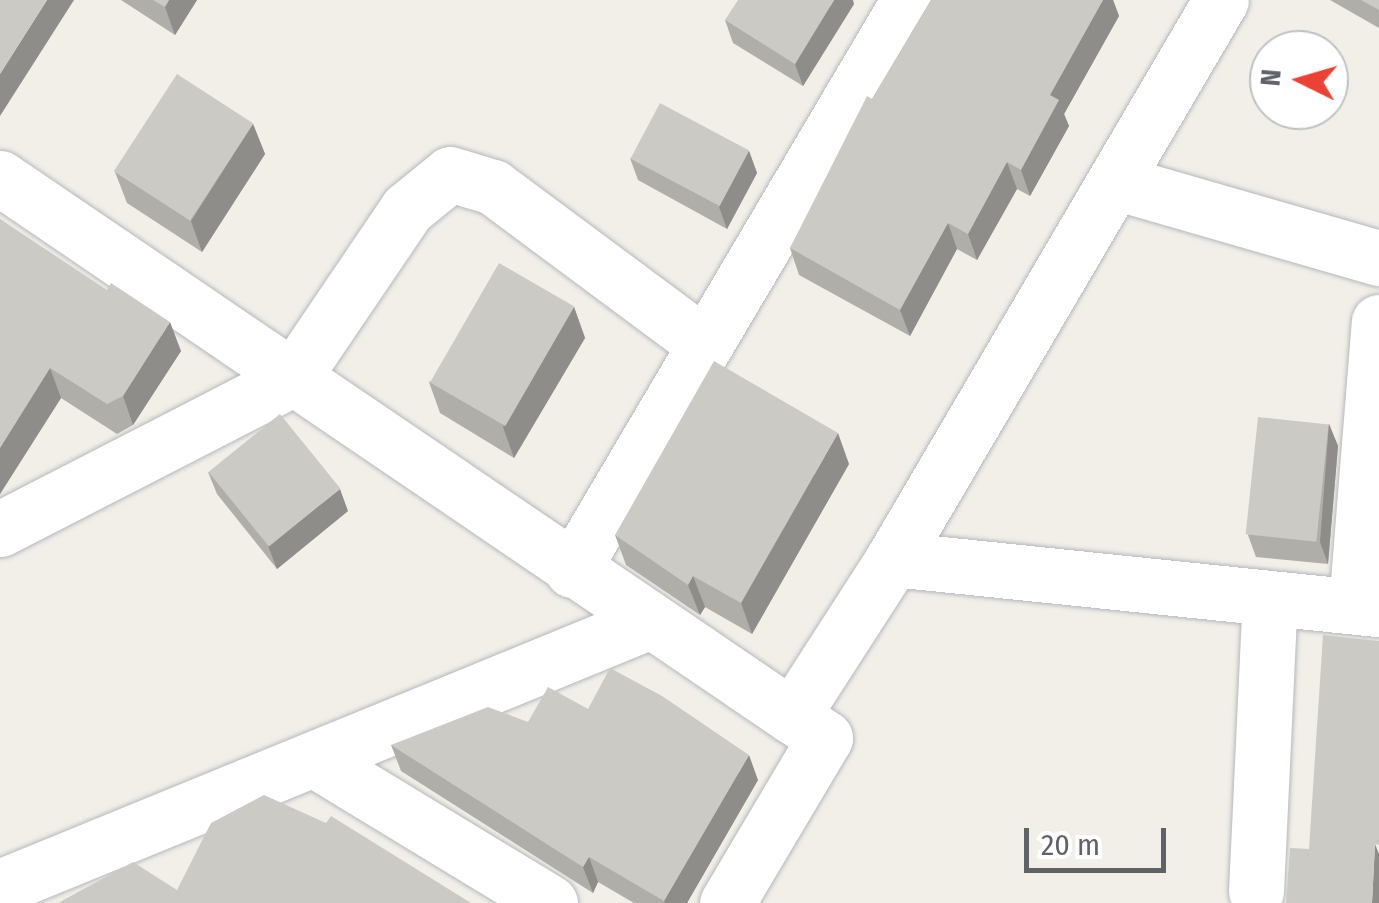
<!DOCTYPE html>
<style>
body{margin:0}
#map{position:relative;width:1379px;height:903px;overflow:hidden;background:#f1efe8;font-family:"Fira Sans Condensed",sans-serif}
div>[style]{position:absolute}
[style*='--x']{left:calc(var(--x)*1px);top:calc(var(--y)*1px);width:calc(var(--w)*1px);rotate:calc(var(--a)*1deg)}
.roads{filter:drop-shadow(0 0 2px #b5b8bc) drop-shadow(0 0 2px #b5b8bc)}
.minor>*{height:55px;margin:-27.5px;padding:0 27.5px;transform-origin:27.5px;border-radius:27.5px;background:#fff}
.wall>*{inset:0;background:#afaea9}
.shaded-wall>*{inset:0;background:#8f8d8a}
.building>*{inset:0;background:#cccac5;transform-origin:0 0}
span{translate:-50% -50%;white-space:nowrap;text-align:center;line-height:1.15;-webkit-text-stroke:10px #fff;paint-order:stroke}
.north{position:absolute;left:1249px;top:30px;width:100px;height:100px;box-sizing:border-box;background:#fff;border:2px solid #bfc1c3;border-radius:50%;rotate:275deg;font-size:28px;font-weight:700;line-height:40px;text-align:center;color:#5f6368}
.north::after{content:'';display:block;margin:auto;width:35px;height:45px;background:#ea4335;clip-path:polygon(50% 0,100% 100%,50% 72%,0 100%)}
.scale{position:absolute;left:1024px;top:828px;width:142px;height:45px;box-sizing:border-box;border:5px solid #5f6368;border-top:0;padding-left:12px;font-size:30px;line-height:35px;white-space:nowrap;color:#5f6368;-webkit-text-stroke:8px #fff;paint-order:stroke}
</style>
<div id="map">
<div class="roads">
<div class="minor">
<div style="--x:0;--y:178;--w:957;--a:34.19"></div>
<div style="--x:1115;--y:182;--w:275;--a:16.1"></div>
<div style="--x:0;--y:529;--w:328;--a:-27.2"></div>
<div style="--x:292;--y:379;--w:205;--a:-55.9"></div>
<div style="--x:407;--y:209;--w:55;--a:-39.1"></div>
<div style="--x:450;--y:174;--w:45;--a:16.8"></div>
<div style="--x:493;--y:187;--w:262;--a:36.6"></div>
<div style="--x:893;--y:559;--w:489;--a:5.9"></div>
<div style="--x:572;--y:570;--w:662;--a:-59.41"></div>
<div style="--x:1356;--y:606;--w:285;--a:-85.4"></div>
<div style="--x:315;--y:760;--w:275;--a:31.3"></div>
<div style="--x:0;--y:887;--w:700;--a:-22.24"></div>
<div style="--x:1256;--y:891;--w:292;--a:-87.3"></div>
<div style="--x:727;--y:903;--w:192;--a:-59.3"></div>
<div style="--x:825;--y:738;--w:40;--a:-146"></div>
<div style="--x:792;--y:716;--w:187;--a:-57.2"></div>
<div style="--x:893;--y:559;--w:648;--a:-59.6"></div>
</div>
</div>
<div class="wall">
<div style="clip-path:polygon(121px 0,197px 0,175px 35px)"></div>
<div style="clip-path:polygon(931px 0,1113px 0,1119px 16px,1064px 114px,1069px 126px,1030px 196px,1017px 189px,977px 260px,957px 249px,910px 336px,799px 275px,790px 248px,872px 99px)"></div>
<div style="clip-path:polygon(1330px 0,1379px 0,1379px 28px)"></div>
<div style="clip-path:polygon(854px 4px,803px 86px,733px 43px,725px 20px)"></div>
<div style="clip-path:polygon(253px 124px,265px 154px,202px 252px,127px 203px,115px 172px)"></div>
<div style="clip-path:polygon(749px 151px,757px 173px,727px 229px,638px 180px,630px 158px)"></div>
<div style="clip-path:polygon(0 219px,181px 351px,133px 425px,117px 434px,61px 398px,0 494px)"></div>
<div style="clip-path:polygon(574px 307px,585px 338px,514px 458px,440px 413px,429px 382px)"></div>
<div style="clip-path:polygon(1329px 424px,1338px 446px,1328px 564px,1256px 557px,1248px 535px)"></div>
<div style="clip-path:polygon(849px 464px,752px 634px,705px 607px,700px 615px,626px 565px,615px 535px)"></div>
<div style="clip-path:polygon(208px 472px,348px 511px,277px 569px,217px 494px)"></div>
<div style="clip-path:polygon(588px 709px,758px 780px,687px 903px,634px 903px,598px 882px,593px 893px,401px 771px,391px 745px,528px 722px)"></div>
</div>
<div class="shaded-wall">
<div style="clip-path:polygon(47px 0,74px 0,0 116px,0 74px)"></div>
<div style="clip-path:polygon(169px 0,197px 0,175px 35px,165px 7px)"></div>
<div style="clip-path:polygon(834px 0,853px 0,854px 4px,803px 86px,795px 64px)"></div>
<div style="clip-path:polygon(1103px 0,1113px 0,1119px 16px,1064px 114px,1069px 126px,1030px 196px,1021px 170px,1050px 95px)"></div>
<div style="clip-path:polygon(253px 124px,265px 154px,202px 252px,191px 221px)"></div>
<div style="clip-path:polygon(749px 151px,757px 173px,727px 229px,719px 207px)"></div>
<div style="clip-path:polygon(1007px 162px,1017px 189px,977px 260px,968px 234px)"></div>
<div style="clip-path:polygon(948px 223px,957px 249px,910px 336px,900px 310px)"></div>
<div style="clip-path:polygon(574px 307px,585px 338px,514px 458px,503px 427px)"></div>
<div style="clip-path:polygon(170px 322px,181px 351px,133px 425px,123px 396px)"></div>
<div style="clip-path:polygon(50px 368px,61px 398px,0 494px,0 448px)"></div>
<div style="clip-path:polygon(1329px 424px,1338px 446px,1328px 564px,1320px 542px)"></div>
<div style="clip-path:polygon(838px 433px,849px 464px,752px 634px,741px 603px)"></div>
<div style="clip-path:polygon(340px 489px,348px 511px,277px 569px,268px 546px)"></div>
<div style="clip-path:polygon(693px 576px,705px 607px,700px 615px,688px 585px)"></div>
<div style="clip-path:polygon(749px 755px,758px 780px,687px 903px,665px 903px,664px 901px)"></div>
<div style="clip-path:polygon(1375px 844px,1379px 854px,1379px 903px,1372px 903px)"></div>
<div style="clip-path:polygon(589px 857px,598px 882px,593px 893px,583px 867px)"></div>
</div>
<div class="building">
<div style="clip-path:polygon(0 0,47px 0,0 74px)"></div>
<div style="clip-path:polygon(153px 0,169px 0,165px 7px)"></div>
<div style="clip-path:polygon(738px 0,834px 0,795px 64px,725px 20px)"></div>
<div style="clip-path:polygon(931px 0,1103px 0,1050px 95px,1059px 100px,1021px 170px,1007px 162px,968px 234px,948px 223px,900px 310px,790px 248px,867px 96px,872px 99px)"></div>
<div style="clip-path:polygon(1361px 0,1379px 0,1379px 10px)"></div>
<div style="left:177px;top:74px;width:91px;height:116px;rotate:33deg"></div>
<div style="left:660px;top:103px;width:101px;height:63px;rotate:28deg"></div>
<div style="clip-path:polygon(0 219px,107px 290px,111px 283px,170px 322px,123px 396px,107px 404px,50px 368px,0 448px)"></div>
<div style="left:499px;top:263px;width:87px;height:138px;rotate:30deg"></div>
<div style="clip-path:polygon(714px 361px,838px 433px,741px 603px,693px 576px,688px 585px,615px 535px)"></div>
<div style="left:280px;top:414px;width:96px;height:92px;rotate:51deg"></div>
<div style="left:1258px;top:417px;width:71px;height:118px;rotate:6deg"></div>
<div style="clip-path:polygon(1323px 635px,1379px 641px,1379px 845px,1375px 844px,1372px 903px,1286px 903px,1290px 848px,1309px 849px)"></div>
<div style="clip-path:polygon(610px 668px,662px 696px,749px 755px,664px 901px,589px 857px,583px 867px,391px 745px,488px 707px,528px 722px,548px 687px,588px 709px)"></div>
<div style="clip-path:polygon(264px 795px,326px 823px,331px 816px,471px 903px,58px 903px,133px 862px,177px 890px,211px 823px)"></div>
</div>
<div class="north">N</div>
<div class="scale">20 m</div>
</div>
